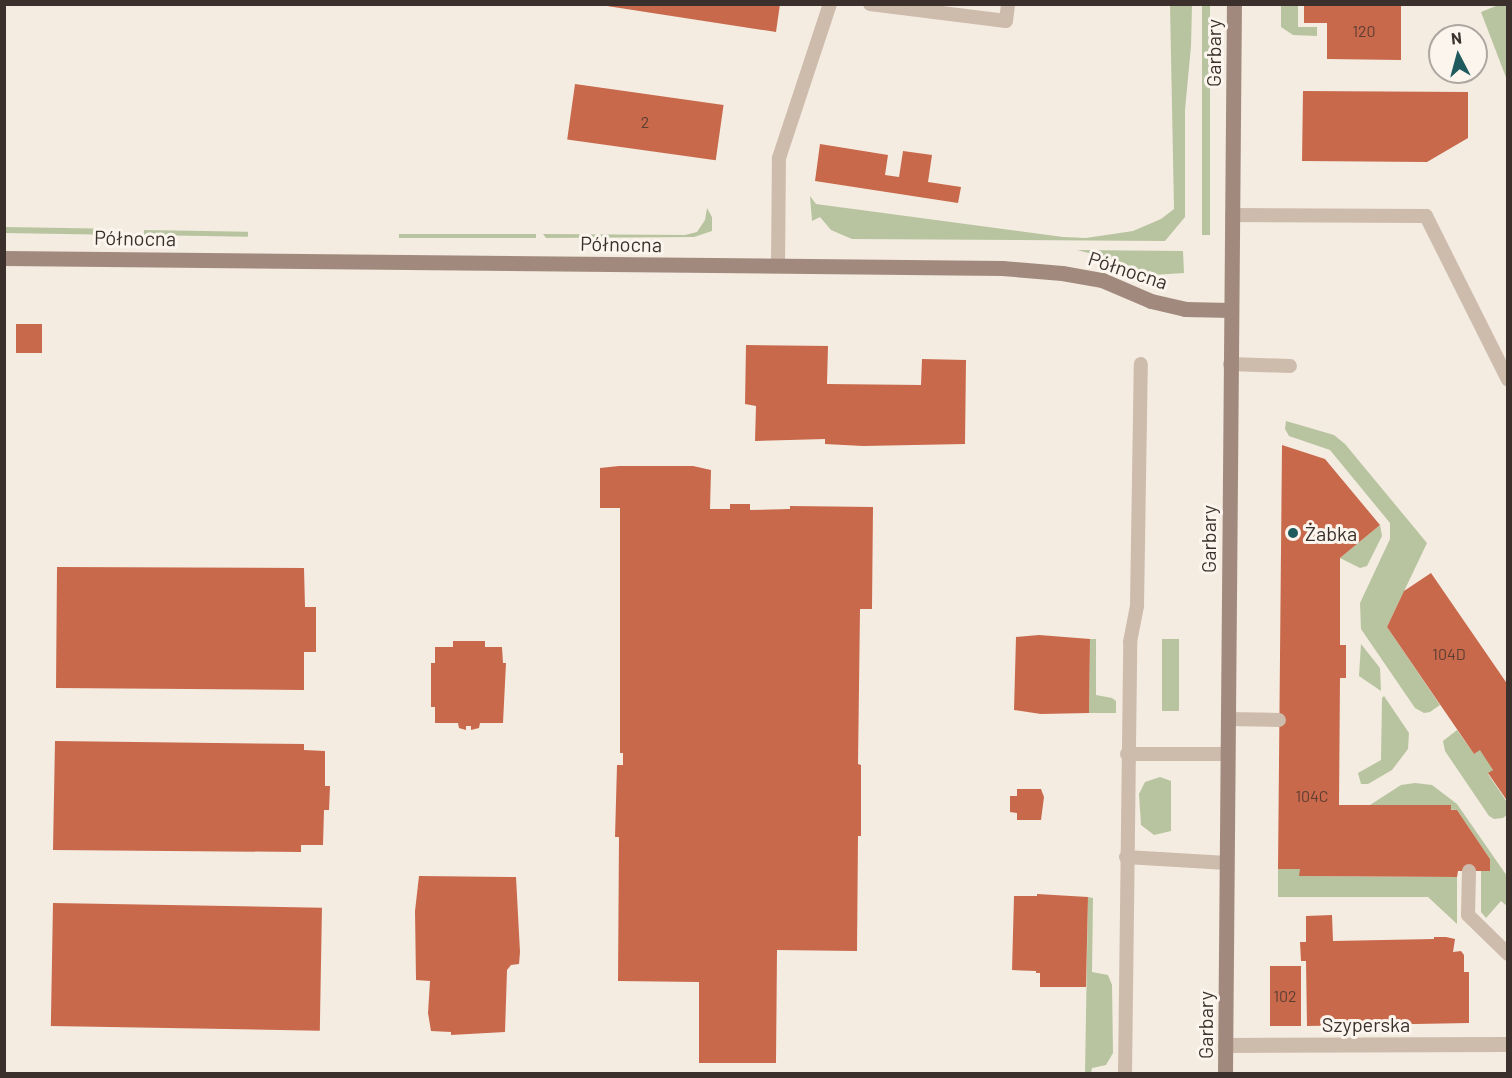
<!DOCTYPE html>
<meta charset="utf-8">
<style>
body{margin:0}
#map{position:relative;width:1512px;height:1078px;overflow:hidden;background:#f4ebe1;font-family:Barlow,sans-serif}
div>[style]{position:absolute}
[style*='--x']{left:calc(var(--x)*1px);top:calc(var(--y)*1px);width:calc(var(--w)*1px);rotate:calc(var(--a)*1deg)}
.green>*{inset:0;background:#b8c4a0;transform-origin:0 0}
.building>*{inset:0;background:#c8694b;transform-origin:0 0}
.lane>*{height:14px;margin:-7px;padding:0 7px;transform-origin:7px;border-radius:7px;background:#cdbbac}
.street>*{height:15px;margin:-7.5px;padding:0 7.5px;transform-origin:7.5px;border-radius:7.5px;background:#cdbbac}
.secondary>*{height:15px;margin:-7.5px;padding:0 7.5px;transform-origin:7.5px;border-radius:7.5px;background:#a18a7d}
.dots>*{width:16px;height:16px;translate:-50% -50%;box-sizing:border-box;border:3px solid #fbf5ee;border-radius:50%}
span{translate:-50% -50%;white-space:nowrap;text-align:center;line-height:1.15;-webkit-text-stroke:6px #fbf5ee;paint-order:stroke}
.number-label{font-size:16px;color:#5e3e33}
.number-label span{-webkit-text-stroke-width:0}
.street-label{font-size:20px;color:#3b302b}
.poi-label{font-size:20px;color:#3b302b}
.left{translate:0 -50%;text-align:left}
.frame{position:absolute;inset:0;border:6px solid #3b302b;pointer-events:none}
.north{position:absolute;left:1428px;top:24px;width:60px;height:60px;box-sizing:border-box;background:#fbf5ee;border:2px solid #aea6a0;border-radius:50%;rotate:354deg;font-size:16px;font-weight:700;line-height:24px;text-align:center;color:#3b302b}
.north::after{content:'';display:block;margin:auto;width:21px;height:27px;background:#1f5a5e;clip-path:polygon(50% 0,100% 100%,50% 72%,0 100%)}
</style>
<div id="map">
<div class="green">
<div style="left:1210px;top:4px;width:231px;height:8px;rotate:90deg"></div>
<div style="clip-path:polygon(1501px 4px,1507px 5px,1507px 80px,1481px 12px)"></div>
<div style="clip-path:polygon(1170px 5px,1192px 5px,1191px 46px,1185px 110px,1185px 217px,1165px 241px,852px 239px,831px 230px,820px 217px,812px 221px,810px 196px,816px 204px,1063px 237px,1086px 238px,1133px 231px,1161px 219px,1174px 209px)"></div>
<div style="clip-path:polygon(1298px 5px,1298px 27px,1317px 27px,1317px 36px,1293px 35px,1281px 27px,1281px 6px)"></div>
<div style="clip-path:polygon(707px 208px,712px 217px,712px 231px,694px 237px,546px 238px,543px 234px,685px 235px,697px 232px,705px 220px)"></div>
<div style="left:5px;top:227px;width:89px;height:6px;rotate:1deg"></div>
<div style="left:144px;top:230px;width:104px;height:5px;rotate:1deg"></div>
<div style="left:399px;top:234px;width:137px;height:4px"></div>
<div style="clip-path:polygon(1077px 250px,1183px 251px,1184px 273px,1153px 275px,1112px 259px)"></div>
<div style="clip-path:polygon(1286px 421px,1334px 435px,1345px 444px,1427px 543px,1387px 627px,1440px 705px,1430px 712px,1424px 713px,1415px 708px,1361px 629px,1360px 603px,1390px 539px,1390px 523px,1330px 450px,1289px 436px,1285px 429px)"></div>
<div style="clip-path:polygon(1380px 525px,1382px 536px,1367px 566px,1360px 568px,1340px 558px)"></div>
<div style="clip-path:polygon(1090px 639px,1096px 639px,1096px 695px,1112px 698px,1116px 701px,1116px 713px,1089px 713px)"></div>
<div style="left:1162px;top:639px;width:17px;height:72px"></div>
<div style="clip-path:polygon(1361px 644px,1380px 668px,1381px 691px,1359px 676px)"></div>
<div style="clip-path:polygon(1384px 696px,1409px 733px,1408px 749px,1392px 770px,1368px 784px,1361px 784px,1358px 773px,1381px 760px,1382px 698px)"></div>
<div style="clip-path:polygon(1457px 730px,1474px 754px,1481px 749px,1493px 770px,1488px 774px,1507px 802px,1507px 815px,1503px 818px,1494px 819px,1489px 816px,1445px 751px,1443px 741px)"></div>
<div style="clip-path:polygon(1160px 777px,1171px 781px,1171px 831px,1154px 835px,1141px 825px,1139px 794px,1145px 782px)"></div>
<div style="clip-path:polygon(1415px 783px,1432px 785px,1457px 804px,1507px 876px,1507px 906px,1501px 901px,1486px 918px,1481px 912px,1481px 871px,1490px 871px,1490px 859px,1457px 810px,1370px 805px,1401px 785px)"></div>
<div style="clip-path:polygon(1278px 869px,1300px 869px,1300px 876px,1457px 877px,1457px 924px,1428px 897px,1278px 897px)"></div>
<div style="clip-path:polygon(1088px 897px,1093px 898px,1092px 972px,1108px 975px,1112px 985px,1113px 1053px,1106px 1065px,1092px 1068px,1091px 1073px,1085px 1074px)"></div>
</div>
<div class="building">
<div style="clip-path:polygon(594px 4px,780px 4px,776px 32px)"></div>
<div style="clip-path:polygon(1304px 4px,1401px 4px,1401px 60px,1327px 59px,1327px 23px,1304px 23px)"></div>
<div style="left:575px;top:84px;width:150px;height:56px;rotate:8deg"></div>
<div style="clip-path:polygon(1303px 91px,1468px 92px,1468px 138px,1427px 162px,1302px 161px)"></div>
<div style="clip-path:polygon(820px 144px,888px 155px,885px 175px,899px 177px,903px 151px,932px 155px,928px 182px,961px 187px,958px 203px,815px 181px)"></div>
<div style="left:16px;top:324px;width:26px;height:29px"></div>
<div style="clip-path:polygon(746px 345px,828px 346px,827px 384px,921px 385px,922px 359px,966px 360px,965px 444px,863px 446px,825px 444px,825px 439px,755px 441px,756px 406px,745px 404px)"></div>
<div style="clip-path:polygon(1282px 445px,1325px 459px,1380px 525px,1340px 558px,1340px 645px,1346px 645px,1346px 678px,1340px 678px,1339px 805px,1451px 805px,1451px 810px,1457px 810px,1490px 859px,1490px 871px,1458px 871px,1457px 877px,1299px 876px,1300px 869px,1278px 869px)"></div>
<div style="clip-path:polygon(619px 466px,693px 466px,711px 470px,710px 509px,730px 509px,730px 504px,750px 504px,750px 510px,790px 509px,790px 506px,873px 507px,872px 609px,860px 609px,858px 764px,861px 765px,861px 836px,858px 836px,857px 951px,777px 950px,776px 1063px,699px 1063px,699px 982px,618px 981px,619px 837px,615px 837px,617px 765px,623px 765px,623px 753px,620px 753px,620px 508px,600px 508px,600px 468px)"></div>
<div style="clip-path:polygon(57px 567px,304px 568px,305px 607px,316px 607px,316px 652px,304px 652px,304px 690px,56px 688px)"></div>
<div style="clip-path:polygon(1431px 573px,1508px 685px,1508px 802px,1488px 773px,1493px 770px,1480px 750px,1474px 754px,1387px 627px,1404px 591px)"></div>
<div style="clip-path:polygon(1039px 635px,1090px 639px,1089px 713px,1041px 714px,1014px 710px,1016px 637px)"></div>
<div style="clip-path:polygon(453px 641px,485px 641px,485px 647px,502px 647px,503px 663px,506px 663px,503px 723px,480px 723px,479px 728px,471px 730px,471px 726px,466px 726px,466px 730px,459px 728px,458px 723px,435px 723px,435px 707px,431px 707px,431px 663px,435px 663px,435px 647px,453px 647px)"></div>
<div style="clip-path:polygon(55px 741px,304px 744px,304px 750px,325px 751px,325px 786px,330px 786px,329px 810px,324px 810px,323px 845px,301px 845px,301px 852px,53px 850px)"></div>
<div style="clip-path:polygon(1017px 789px,1041px 789px,1044px 797px,1041px 820px,1017px 820px,1017px 813px,1010px 812px,1010px 796px,1017px 796px)"></div>
<div style="clip-path:polygon(419px 876px,516px 877px,520px 952px,519px 964px,511px 965px,507px 970px,505px 1032px,451px 1035px,451px 1032px,431px 1031px,428px 1013px,430px 981px,416px 980px,415px 911px)"></div>
<div style="clip-path:polygon(1037px 894px,1088px 897px,1086px 987px,1040px 987px,1040px 973px,1036px 973px,1036px 971px,1012px 970px,1014px 896px,1037px 896px)"></div>
<div style="left:53px;top:903px;width:269px;height:123px;rotate:1deg"></div>
<div style="clip-path:polygon(1332px 915px,1333px 941px,1434px 939px,1434px 937px,1446px 937px,1455px 939px,1453px 952px,1461px 951px,1464px 955px,1464px 972px,1469px 972px,1469px 1023px,1307px 1026px,1306px 961px,1301px 961px,1300px 942px,1306px 942px,1306px 916px)"></div>
<div style="left:1270px;top:966px;width:31px;height:60px"></div>
</div>
<div class="lane">
<div style="--x:870;--y:4;--w:137;--a:7.1"></div>
<div style="--x:1006;--y:21;--w:17;--a:-83"></div>
<div style="--x:1232;--y:215;--w:194;--a:0.3"></div>
<div style="--x:1426;--y:216;--w:183;--a:63.4"></div>
<div style="--x:778;--y:266;--w:108;--a:-89.5"></div>
<div style="--x:779;--y:158;--w:162;--a:-71.7"></div>
<div style="--x:1230;--y:364;--w:60;--a:1.9"></div>
<div style="--x:1228;--y:719;--w:51;--a:1.1"></div>
<div style="--x:1127;--y:754;--w:101;--a:0"></div>
<div style="--x:1126;--y:857;--w:101;--a:3.4"></div>
<div style="--x:1469;--y:871;--w:44;--a:91.3"></div>
<div style="--x:1468;--y:915;--w:56;--a:44.3"></div>
<div style="--x:1125;--y:1074;--w:432;--a:-89.3"></div>
<div style="--x:1130;--y:642;--w:37;--a:-79"></div>
<div style="--x:1137;--y:606;--w:242;--a:-89.1"></div>
</div>
<div class="street">
<div style="--x:1225;--y:1045;--w:283;--a:-0.2"></div>
</div>
<div class="secondary">
<div style="--x:4;--y:258;--w:998;--a:0.57"></div>
<div style="--x:1002;--y:268;--w:60;--a:4.8"></div>
<div style="--x:1062;--y:273;--w:41;--a:9.9"></div>
<div style="--x:1102;--y:280;--w:53;--a:23.2"></div>
<div style="--x:1151;--y:301;--w:35;--a:13"></div>
<div style="--x:1185;--y:309;--w:46;--a:1.2"></div>
<div style="--x:1225;--y:1074;--w:1070;--a:-89.52"></div>
</div>
<div class="dots">
<div style="left:1293px;top:533px;background:#1f5a5e"></div>
</div>
<div class="number-label">
<span style="left:1364px;top:31px">120</span>
<span style="left:645px;top:122px">2</span>
<span style="left:1449px;top:654px">104D</span>
<span style="left:1312px;top:796px">104C</span>
<span style="left:1285px;top:996px">102</span>
</div>
<div class="street-label">
<span style="left:1213px;top:53px;rotate:-90deg">Garbary</span>
<span style="left:135px;top:238px;rotate:1deg">Północna</span>
<span style="left:621px;top:244px;rotate:1deg">Północna</span>
<span style="left:1128px;top:270px;rotate:18deg">Północna</span>
<span style="left:1208px;top:539px;rotate:-90deg">Garbary</span>
<span style="left:1366px;top:1024px">Szyperska</span>
<span style="left:1205px;top:1025px;rotate:-90deg">Garbary</span>
</div>
<div class="poi-label">
<span class="left" style="left:1305px;top:533px">Żabka</span>
</div>
<div class="frame"></div>
<div class="north">N</div>
</div>
